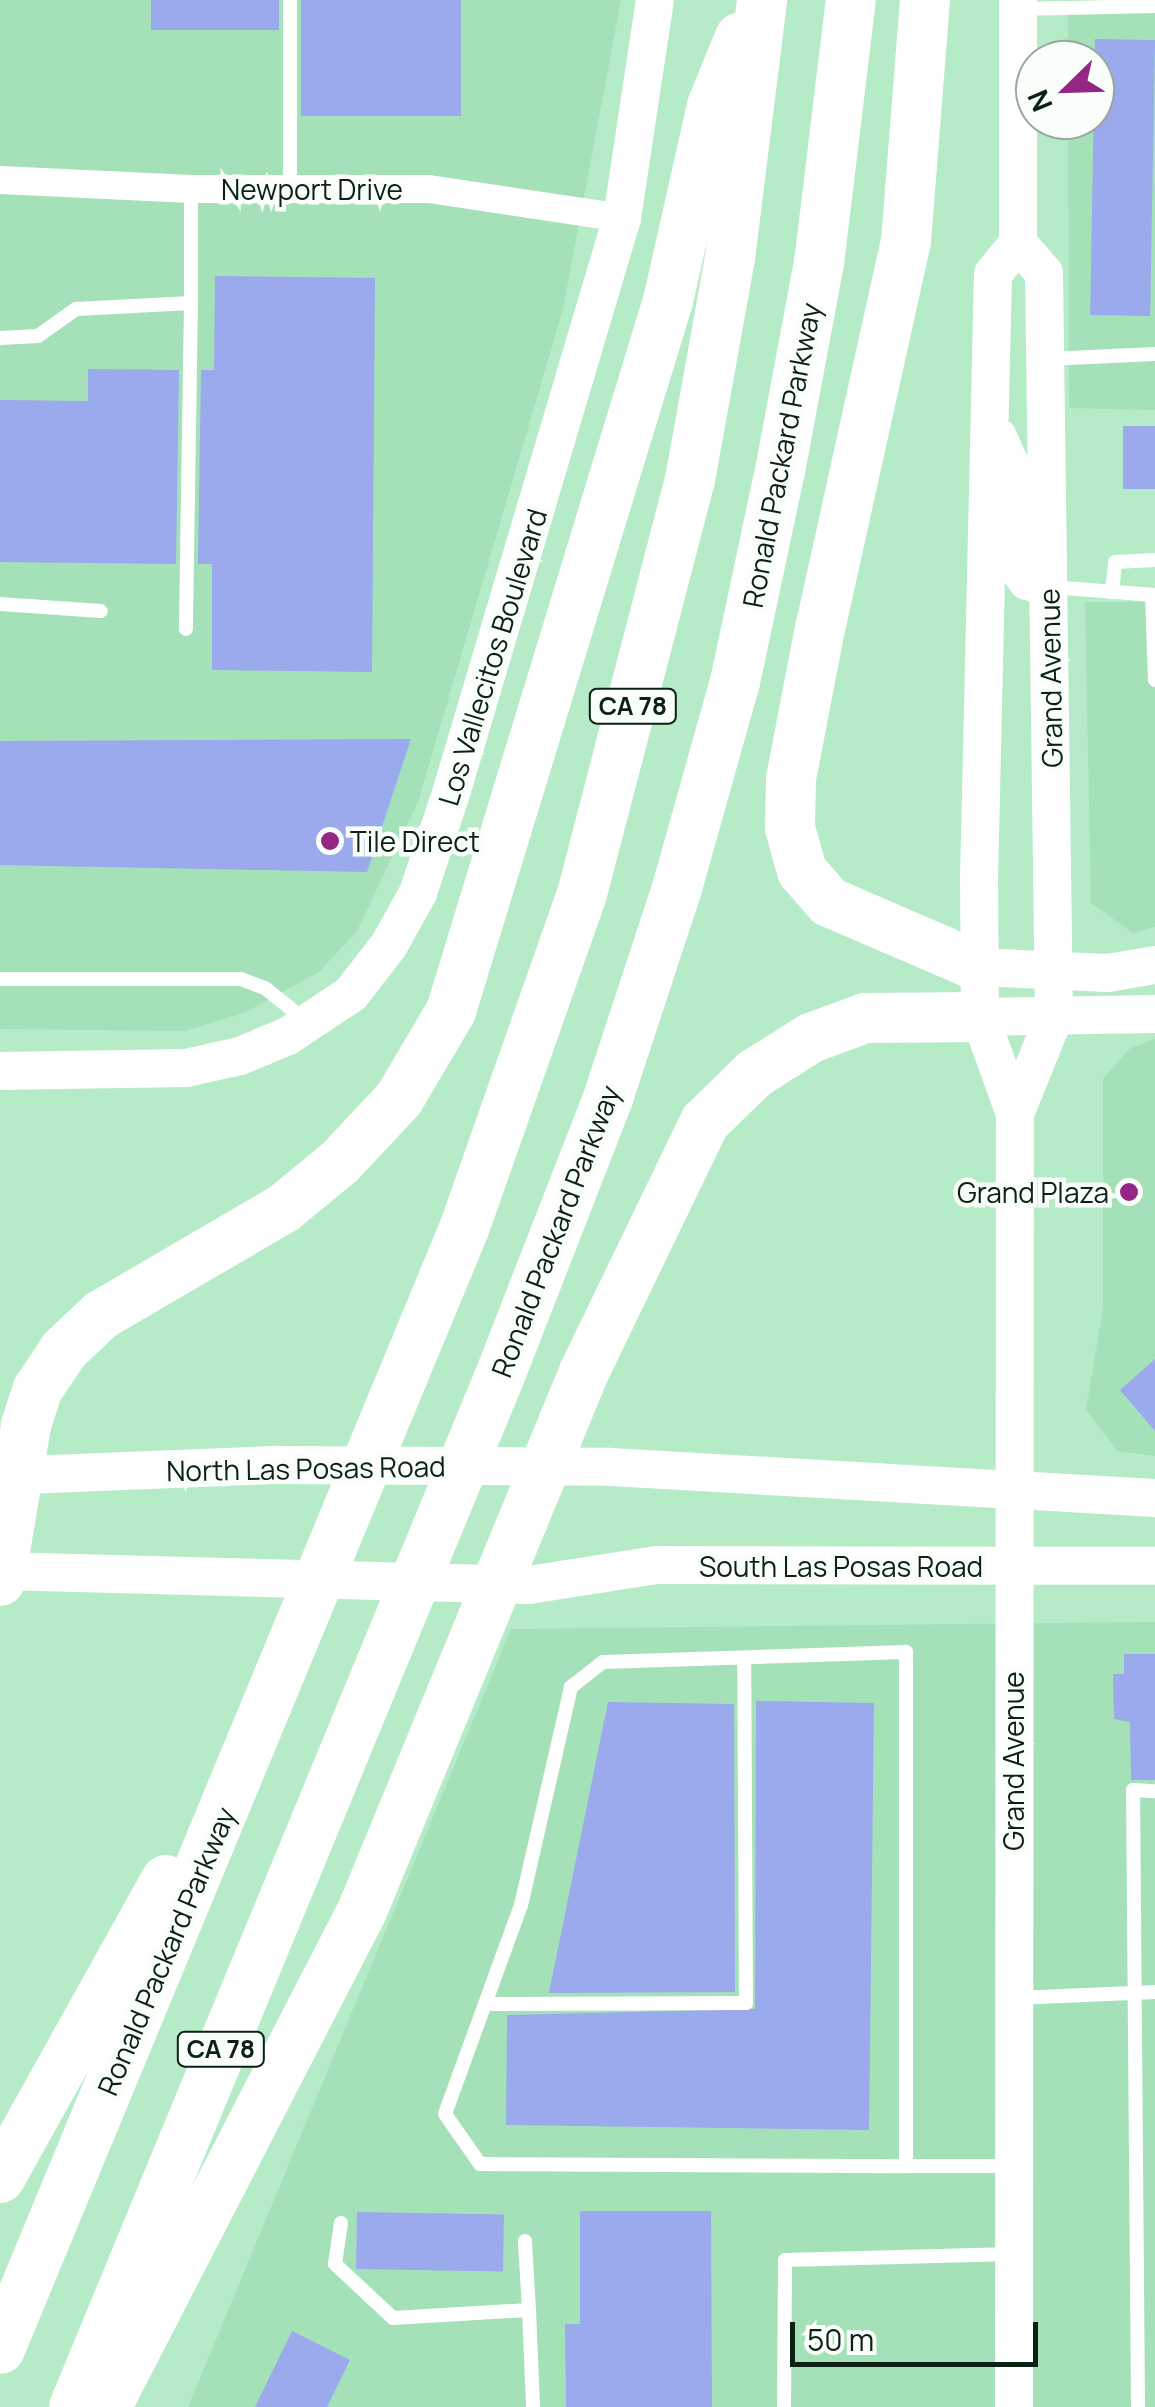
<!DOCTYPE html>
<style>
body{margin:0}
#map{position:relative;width:1155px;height:2407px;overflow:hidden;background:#b5ebc6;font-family:Manrope,sans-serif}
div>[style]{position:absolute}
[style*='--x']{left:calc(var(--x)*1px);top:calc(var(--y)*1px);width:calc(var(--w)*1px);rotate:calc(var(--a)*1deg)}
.built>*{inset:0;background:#a4e1b8}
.building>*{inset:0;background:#9ba9ed;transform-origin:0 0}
.lane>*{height:14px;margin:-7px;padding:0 7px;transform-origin:7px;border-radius:7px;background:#fff}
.street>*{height:28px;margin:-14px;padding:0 14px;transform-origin:14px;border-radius:14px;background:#fff}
.secondary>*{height:38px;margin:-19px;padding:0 19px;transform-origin:19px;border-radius:19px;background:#fff}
.highway>*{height:50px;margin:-25px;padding:0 25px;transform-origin:25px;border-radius:25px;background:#fff}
.dots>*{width:28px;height:28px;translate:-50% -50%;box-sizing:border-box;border:5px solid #f9fefa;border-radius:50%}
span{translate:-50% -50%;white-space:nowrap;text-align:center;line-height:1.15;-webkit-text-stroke:9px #f9fefa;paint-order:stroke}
.shield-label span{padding:2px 8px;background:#f9fefa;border:2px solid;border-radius:8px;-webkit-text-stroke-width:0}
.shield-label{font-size:25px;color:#0c2114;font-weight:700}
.street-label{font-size:28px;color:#0c2114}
.poi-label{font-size:28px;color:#0c2114}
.left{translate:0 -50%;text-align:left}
.right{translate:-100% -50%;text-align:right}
.north{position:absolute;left:1015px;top:40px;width:100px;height:100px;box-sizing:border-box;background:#f9fefa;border:2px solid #9aa69e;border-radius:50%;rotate:247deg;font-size:28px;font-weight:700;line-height:40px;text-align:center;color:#0c2114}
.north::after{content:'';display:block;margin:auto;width:35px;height:45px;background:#962686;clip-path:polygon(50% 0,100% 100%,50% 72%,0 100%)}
.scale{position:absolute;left:790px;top:2322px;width:248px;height:45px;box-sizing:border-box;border:5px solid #0c2114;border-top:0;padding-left:12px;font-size:30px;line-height:35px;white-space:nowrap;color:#0c2114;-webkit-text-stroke:8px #f9fefa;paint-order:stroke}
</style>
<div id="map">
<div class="built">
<div style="clip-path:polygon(0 0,621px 0,563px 309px,418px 802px,357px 931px,319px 972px,246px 1012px,185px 1031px,0 1029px)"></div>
<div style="clip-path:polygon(1068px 0,1155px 0,1155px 410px,1069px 408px,1068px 120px,1095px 120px,1095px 60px,1068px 60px)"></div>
<div style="clip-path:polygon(1085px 602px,1155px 602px,1155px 927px,1133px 933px,1091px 903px)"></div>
<div style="clip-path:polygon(1155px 1039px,1155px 1456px,1118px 1451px,1086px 1410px,1103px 1308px,1103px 1079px,1129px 1049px)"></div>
<div style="clip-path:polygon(1155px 1622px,1155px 2407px,188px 2407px,511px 1629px)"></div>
</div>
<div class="building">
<div style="left:151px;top:0;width:128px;height:30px"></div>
<div style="left:301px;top:0;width:160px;height:116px"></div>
<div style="left:1095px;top:39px;width:60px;height:276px;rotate:1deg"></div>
<div style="clip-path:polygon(215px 276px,375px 278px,372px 672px,212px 670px,212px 564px,198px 564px,201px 370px,214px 370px)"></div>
<div style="clip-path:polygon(88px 369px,179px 370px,176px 564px,0 562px,0 400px,88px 401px)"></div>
<div style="left:1123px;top:426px;width:32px;height:63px"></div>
<div style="clip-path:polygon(411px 739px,367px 872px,0 865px,0 741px)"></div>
<div style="clip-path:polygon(1155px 1359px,1155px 1431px,1120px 1390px)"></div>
<div style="clip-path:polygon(1124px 1654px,1155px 1654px,1155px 1780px,1131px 1780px,1130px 1722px,1114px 1719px,1113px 1674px,1124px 1674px)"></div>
<div style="clip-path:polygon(756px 1701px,874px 1703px,869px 2130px,506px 2125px,507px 2015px,755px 2009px)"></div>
<div style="clip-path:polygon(608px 1702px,734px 1704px,735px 1992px,549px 1993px)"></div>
<div style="clip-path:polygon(580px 2211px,711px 2211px,712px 2407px,566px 2407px,565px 2324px,580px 2324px)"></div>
<div style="left:357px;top:2212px;width:147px;height:57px;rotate:1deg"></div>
<div style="clip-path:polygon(292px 2331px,350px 2360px,327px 2407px,255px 2407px)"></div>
</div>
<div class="lane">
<div style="--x:290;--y:0;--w:189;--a:90"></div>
<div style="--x:1019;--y:9;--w:136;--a:-1.3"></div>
<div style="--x:191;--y:189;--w:114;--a:90"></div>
<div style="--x:0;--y:338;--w:38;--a:-3"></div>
<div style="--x:38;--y:336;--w:47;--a:-35.4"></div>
<div style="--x:76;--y:309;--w:115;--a:-3"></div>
<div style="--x:191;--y:303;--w:326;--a:90.9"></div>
<div style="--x:1046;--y:359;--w:109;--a:-2.6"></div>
<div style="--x:1051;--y:587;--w:104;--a:4.4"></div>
<div style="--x:1112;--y:592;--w:30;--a:-84"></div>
<div style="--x:1115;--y:562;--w:40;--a:-2.9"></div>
<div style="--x:1152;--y:595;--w:85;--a:88"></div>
<div style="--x:0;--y:604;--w:101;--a:4"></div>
<div style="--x:0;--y:979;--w:241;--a:0"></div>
<div style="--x:241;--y:979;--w:26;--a:21"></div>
<div style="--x:265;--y:988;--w:51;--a:38.7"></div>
<div style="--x:1016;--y:1998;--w:139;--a:-2.5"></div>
<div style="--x:485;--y:2004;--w:261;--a:-0.2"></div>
<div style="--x:746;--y:2003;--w:345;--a:-90.3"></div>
<div style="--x:906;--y:2166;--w:514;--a:-90"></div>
<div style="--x:906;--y:1652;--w:303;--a:178.1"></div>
<div style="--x:603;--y:1662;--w:41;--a:142"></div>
<div style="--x:571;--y:1687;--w:224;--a:102.9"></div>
<div style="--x:521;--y:1905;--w:222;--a:110"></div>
<div style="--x:445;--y:2114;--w:61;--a:55"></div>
<div style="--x:480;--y:2164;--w:426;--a:0.3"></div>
<div style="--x:906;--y:2166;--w:106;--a:0"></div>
<div style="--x:341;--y:2223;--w:41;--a:98.3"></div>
<div style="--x:335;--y:2264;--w:79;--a:43"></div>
<div style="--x:393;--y:2318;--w:136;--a:-3.4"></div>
<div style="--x:529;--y:2310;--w:97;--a:87.6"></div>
<div style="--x:525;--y:2241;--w:69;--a:86.7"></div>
<div style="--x:784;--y:2407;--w:147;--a:-89.6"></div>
<div style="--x:785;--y:2260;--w:228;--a:-1.5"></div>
<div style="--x:1138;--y:2407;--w:617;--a:-90.46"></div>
<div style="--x:1133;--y:1790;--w:22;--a:3"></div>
</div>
<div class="street">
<div style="--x:0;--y:180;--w:191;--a:2.7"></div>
<div style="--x:191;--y:189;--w:238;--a:0"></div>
<div style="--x:429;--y:189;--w:195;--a:8.5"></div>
</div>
<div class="secondary">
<div style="--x:998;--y:437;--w:27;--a:66"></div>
<div style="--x:1009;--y:462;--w:110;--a:84.2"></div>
<div style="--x:1020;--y:571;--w:12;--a:55"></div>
<div style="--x:1027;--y:581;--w:22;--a:16"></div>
<div style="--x:980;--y:967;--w:128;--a:2.7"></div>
<div style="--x:1108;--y:973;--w:48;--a:-9.7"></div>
<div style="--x:980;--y:1017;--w:175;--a:-1"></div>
<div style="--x:0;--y:1071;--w:186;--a:-0.9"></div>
<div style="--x:186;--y:1068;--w:55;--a:-12.5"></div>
<div style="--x:240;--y:1056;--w:52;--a:-22.6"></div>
<div style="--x:288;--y:1036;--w:76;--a:-33.7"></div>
<div style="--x:351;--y:994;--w:62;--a:-52.2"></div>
<div style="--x:389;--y:945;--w:60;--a:-60.9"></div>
<div style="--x:418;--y:893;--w:108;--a:-71.7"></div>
<div style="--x:452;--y:790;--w:597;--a:-73.45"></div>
<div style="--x:622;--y:218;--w:220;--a:-81.4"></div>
<div style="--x:1015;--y:1114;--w:105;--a:-68.1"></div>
<div style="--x:1054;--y:1017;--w:744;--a:-90.77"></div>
<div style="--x:1044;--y:273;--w:40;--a:-131"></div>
<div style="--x:0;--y:1476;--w:278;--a:-2.3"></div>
<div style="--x:278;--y:1465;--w:333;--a:0.3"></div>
<div style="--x:611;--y:1467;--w:545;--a:3.26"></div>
<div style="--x:0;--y:1571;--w:529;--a:1.52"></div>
<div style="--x:529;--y:1585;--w:129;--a:-8.9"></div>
<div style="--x:656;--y:1565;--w:499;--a:0.1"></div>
<div style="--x:1014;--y:2407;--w:1293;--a:-89.96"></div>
<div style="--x:1015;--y:1114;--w:103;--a:-109.8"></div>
<div style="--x:980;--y:1017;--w:137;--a:-90.4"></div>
<div style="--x:979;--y:880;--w:606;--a:-88.68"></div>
<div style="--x:993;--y:274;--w:40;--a:-51"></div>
<div style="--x:1018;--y:243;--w:243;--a:-90"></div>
</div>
<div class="highway">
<div style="--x:925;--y:0;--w:242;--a:94.5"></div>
<div style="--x:906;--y:241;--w:396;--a:102.5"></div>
<div style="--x:820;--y:628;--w:154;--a:100.9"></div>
<div style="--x:791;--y:779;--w:49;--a:91.2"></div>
<div style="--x:790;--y:828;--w:45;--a:74.4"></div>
<div style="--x:802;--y:871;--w:41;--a:48.9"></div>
<div style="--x:829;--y:902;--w:164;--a:23.3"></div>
<div style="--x:0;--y:1581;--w:158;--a:-80.5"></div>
<div style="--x:26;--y:1425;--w:38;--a:-72"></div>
<div style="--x:38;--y:1389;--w:47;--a:-56.3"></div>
<div style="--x:64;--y:1350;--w:51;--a:-43.4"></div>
<div style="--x:101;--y:1315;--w:212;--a:-30.3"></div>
<div style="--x:284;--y:1208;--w:72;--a:-39.4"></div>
<div style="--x:340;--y:1162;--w:86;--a:-46.9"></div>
<div style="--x:399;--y:1099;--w:102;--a:-59.4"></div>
<div style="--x:451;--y:1011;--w:742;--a:-73.01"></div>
<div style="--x:668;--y:301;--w:200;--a:-77.3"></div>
<div style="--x:712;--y:106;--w:74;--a:-67.9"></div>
<div style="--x:0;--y:2178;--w:341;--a:-60.9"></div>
<div style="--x:0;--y:2349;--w:1212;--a:-67.5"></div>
<div style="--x:464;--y:1229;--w:355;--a:-70.6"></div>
<div style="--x:582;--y:894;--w:428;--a:-75.4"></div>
<div style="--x:690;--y:480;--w:226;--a:-79.8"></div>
<div style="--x:730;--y:258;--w:260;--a:-82.9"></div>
<div style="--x:113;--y:2394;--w:543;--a:-62.73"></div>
<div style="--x:362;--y:1911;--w:583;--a:-67.61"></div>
<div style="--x:584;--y:1372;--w:278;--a:-64.2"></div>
<div style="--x:705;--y:1122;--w:69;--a:-44.4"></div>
<div style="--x:754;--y:1074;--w:67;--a:-32.3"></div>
<div style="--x:811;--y:1038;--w:58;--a:-20.3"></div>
<div style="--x:865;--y:1018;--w:115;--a:-0.5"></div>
<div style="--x:74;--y:2407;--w:1113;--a:-67.56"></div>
<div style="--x:499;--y:1378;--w:300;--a:-68.7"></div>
<div style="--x:608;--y:1098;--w:221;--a:-71.8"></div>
<div style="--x:677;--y:888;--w:214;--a:-74.3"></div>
<div style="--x:735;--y:682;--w:216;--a:-78"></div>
<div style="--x:780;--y:471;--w:212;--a:-79.4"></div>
<div style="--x:819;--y:263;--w:265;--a:-83.1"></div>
</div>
<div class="dots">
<div style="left:330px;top:841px;background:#962686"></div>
<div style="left:1129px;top:1192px;background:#962686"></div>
</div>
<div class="shield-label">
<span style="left:633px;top:706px">CA 78</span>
<span style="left:221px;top:2049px">CA 78</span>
</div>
<div class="street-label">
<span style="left:312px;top:189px">Newport Drive</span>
<span style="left:781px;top:455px;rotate:-79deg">Ronald Packard Parkway</span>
<span style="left:492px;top:657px;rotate:-73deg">Los Vallecitos Boulevard</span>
<span style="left:1050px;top:678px;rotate:-91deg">Grand Avenue</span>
<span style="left:555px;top:1231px;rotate:-69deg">Ronald Packard Parkway</span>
<span style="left:306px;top:1468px;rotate:-1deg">North Las Posas Road</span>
<span style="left:841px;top:1566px">South Las Posas Road</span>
<span style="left:1013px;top:1761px;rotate:-90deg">Grand Avenue</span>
<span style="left:166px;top:1951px;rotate:-67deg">Ronald Packard Parkway</span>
</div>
<div class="poi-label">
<span class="left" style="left:350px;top:841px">Tile Direct</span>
<span class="right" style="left:1109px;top:1192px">Grand Plaza</span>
</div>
<div class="north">N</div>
<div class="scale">50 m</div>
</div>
